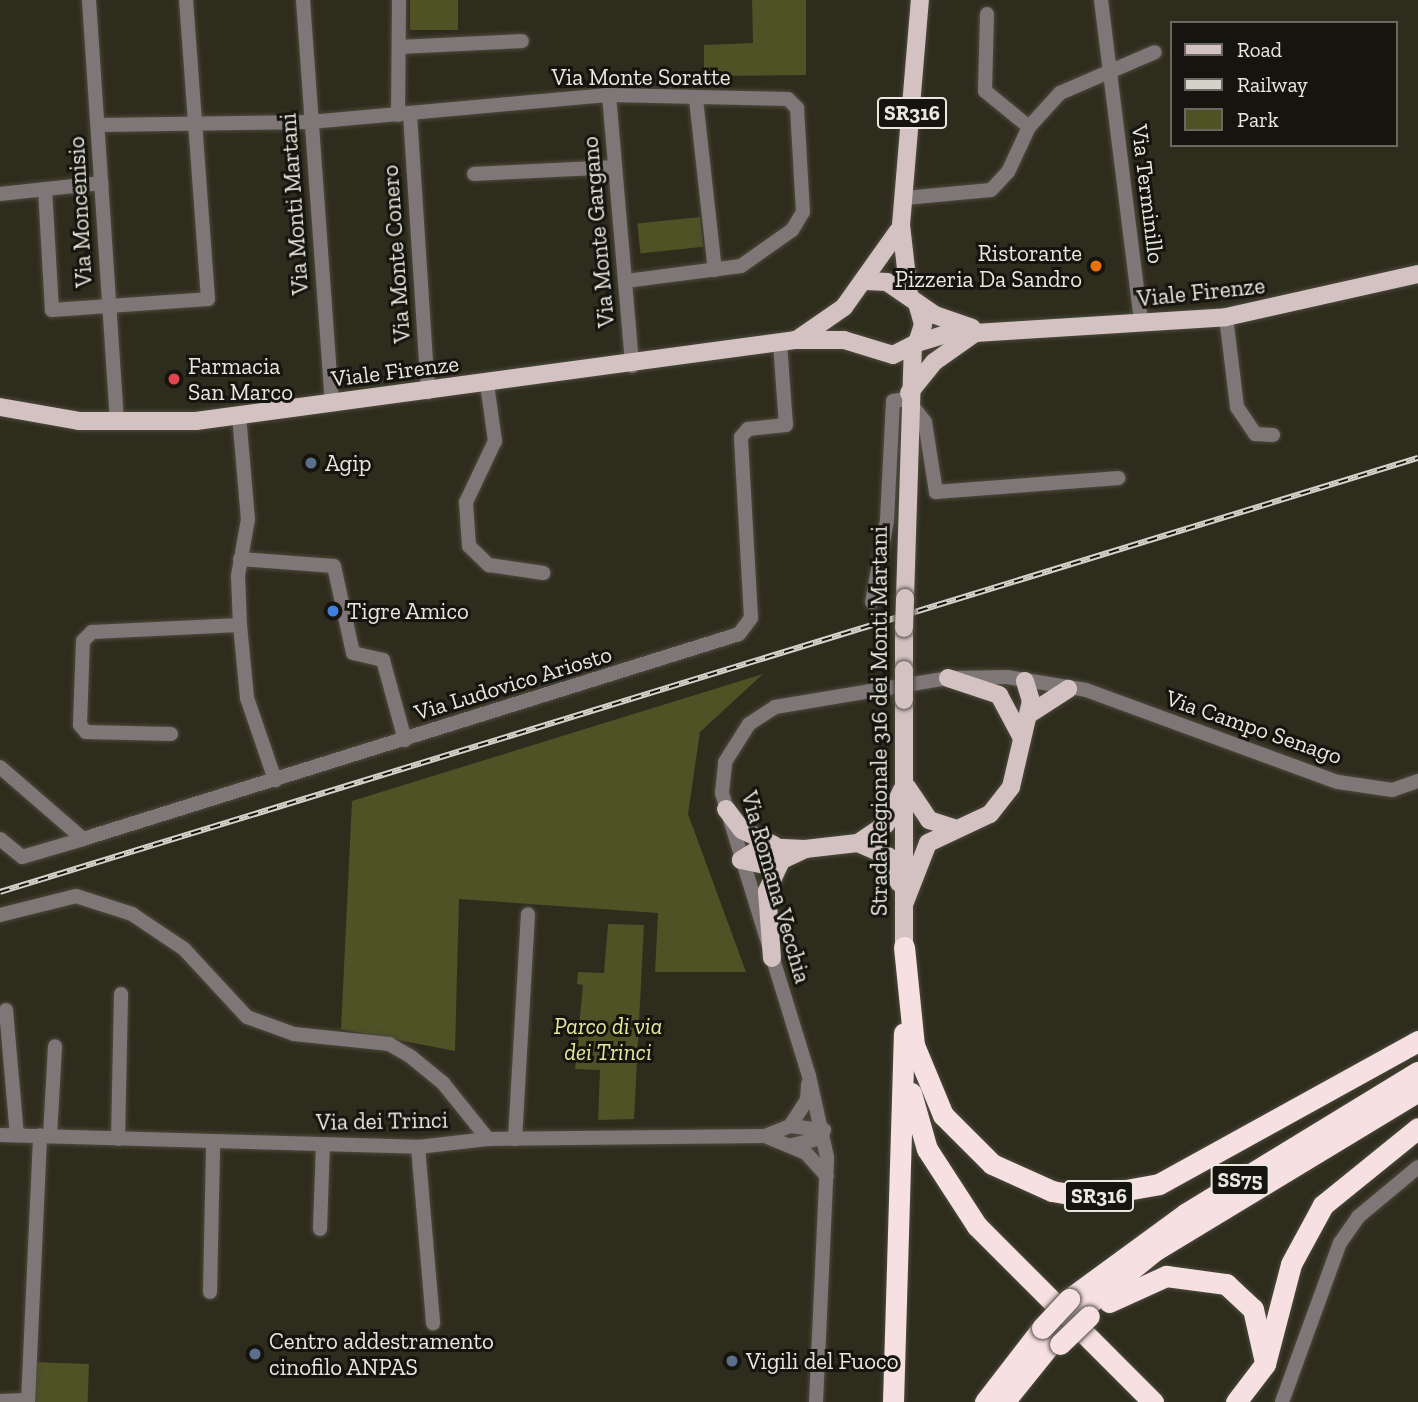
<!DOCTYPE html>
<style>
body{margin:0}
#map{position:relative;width:1418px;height:1402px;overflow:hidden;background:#2e2c1d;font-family:"Zilla Slab",serif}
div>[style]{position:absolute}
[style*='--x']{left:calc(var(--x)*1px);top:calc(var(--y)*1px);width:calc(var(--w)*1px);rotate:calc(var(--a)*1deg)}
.green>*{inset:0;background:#4e5225;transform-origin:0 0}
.roads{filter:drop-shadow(0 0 2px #4c4a3c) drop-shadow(0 0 2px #4c4a3c)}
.minor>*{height:14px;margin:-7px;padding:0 7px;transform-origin:7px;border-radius:7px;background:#7f7677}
.major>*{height:18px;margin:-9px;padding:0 9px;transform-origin:9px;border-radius:9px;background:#d4c2c3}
.highway>*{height:21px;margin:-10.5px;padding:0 10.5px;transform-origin:10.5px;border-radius:10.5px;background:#f6e0e2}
.rail>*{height:6px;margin-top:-3px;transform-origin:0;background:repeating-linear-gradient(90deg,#15140e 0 10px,#d4d2c9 0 20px);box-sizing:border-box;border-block:2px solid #d4d2c9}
.bridges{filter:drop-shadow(0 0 2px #4c4a3c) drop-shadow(0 0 2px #4c4a3c)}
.major-bridge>*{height:18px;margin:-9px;padding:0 9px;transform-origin:9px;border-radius:9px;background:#d4c2c3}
.highway-bridge>*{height:21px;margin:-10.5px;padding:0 10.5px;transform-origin:10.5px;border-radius:10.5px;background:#f6e0e2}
.dots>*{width:19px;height:19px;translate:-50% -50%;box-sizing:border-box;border:4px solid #15140e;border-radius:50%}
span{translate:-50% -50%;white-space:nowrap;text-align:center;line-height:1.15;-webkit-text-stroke:6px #15140e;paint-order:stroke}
.shield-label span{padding:2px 5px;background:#15140e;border:2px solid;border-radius:5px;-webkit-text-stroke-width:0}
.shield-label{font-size:21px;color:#e9e7de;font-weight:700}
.street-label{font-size:23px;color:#e9e7de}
.poi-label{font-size:23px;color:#e9e7de}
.right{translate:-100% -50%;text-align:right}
.left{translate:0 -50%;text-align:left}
.park-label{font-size:23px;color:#e2ea9c;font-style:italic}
.legend{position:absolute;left:1170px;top:21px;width:228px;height:126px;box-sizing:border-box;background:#15140e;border:2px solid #6a6861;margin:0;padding:9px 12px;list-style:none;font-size:21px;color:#e9e7de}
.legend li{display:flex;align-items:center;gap:14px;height:35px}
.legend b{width:35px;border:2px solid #6a6861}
</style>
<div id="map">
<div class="green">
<div style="left:410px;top:0;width:48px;height:30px"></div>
<div style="clip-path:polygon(752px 0,806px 0,806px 75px,704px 76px,704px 45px,753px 43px)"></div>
<div style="left:700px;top:217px;width:30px;height:63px;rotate:84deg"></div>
<div style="clip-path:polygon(763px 674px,700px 732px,688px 814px,746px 972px,655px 972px,658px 913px,459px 899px,455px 1051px,341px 1029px,352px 801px)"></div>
<div style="clip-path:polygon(608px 924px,644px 925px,634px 1119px,598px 1120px,600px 1070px,575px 1069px,583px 985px,577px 984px,578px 972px,604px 973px)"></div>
<div style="left:30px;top:1362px;width:59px;height:40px;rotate:2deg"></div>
</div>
<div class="roads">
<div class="minor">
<div style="--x:89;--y:0;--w:423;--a:86.2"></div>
<div style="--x:303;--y:0;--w:405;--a:85.9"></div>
<div style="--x:1101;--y:0;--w:325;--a:82.9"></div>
<div style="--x:987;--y:14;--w:77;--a:91.5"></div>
<div style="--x:985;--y:91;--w:57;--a:39.3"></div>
<div style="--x:400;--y:47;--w:122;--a:-2.8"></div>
<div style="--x:609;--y:95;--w:272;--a:85.1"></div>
<div style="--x:696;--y:99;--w:172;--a:83.7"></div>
<div style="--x:410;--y:114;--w:279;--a:86.3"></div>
<div style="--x:398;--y:115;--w:115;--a:-89.5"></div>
<div style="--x:98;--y:125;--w:212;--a:-0.8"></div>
<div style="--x:310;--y:122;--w:300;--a:-5.2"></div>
<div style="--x:609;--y:95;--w:179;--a:1.3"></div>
<div style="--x:788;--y:99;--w:13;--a:45"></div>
<div style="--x:797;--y:108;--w:104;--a:86.7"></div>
<div style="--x:803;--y:212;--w:21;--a:121"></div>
<div style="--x:792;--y:230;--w:62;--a:144.8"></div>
<div style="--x:741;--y:266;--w:117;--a:172.6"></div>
<div style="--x:474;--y:174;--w:141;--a:-2.8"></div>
<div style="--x:45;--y:189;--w:121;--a:86.7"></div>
<div style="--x:52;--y:310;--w:156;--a:-4"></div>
<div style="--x:208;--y:299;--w:300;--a:-94.2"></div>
<div style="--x:0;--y:194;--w:102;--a:-6.2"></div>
<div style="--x:905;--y:198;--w:86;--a:-5.3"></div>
<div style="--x:991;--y:190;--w:25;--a:-47"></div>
<div style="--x:1008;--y:172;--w:50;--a:-65"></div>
<div style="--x:1029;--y:127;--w:46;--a:-47.6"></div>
<div style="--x:1060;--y:93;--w:103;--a:-23.3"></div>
<div style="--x:1226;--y:317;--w:91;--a:83"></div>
<div style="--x:1237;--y:407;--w:32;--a:56"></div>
<div style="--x:1255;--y:434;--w:18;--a:3"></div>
<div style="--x:487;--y:384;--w:58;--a:82"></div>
<div style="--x:495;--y:441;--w:68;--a:115.4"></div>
<div style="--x:466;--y:502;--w:44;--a:86.1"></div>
<div style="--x:469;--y:546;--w:28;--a:44"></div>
<div style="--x:489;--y:565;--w:55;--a:8.4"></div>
<div style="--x:239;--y:415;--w:104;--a:85.1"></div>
<div style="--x:248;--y:519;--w:58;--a:100"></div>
<div style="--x:238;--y:576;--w:49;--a:87.7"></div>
<div style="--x:240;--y:625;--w:73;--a:84.5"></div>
<div style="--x:247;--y:698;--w:87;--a:71.1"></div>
<div style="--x:240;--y:559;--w:94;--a:4.3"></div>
<div style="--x:334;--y:566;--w:89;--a:77.7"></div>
<div style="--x:353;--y:653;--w:31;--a:13"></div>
<div style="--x:383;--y:660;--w:83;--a:74.6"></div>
<div style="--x:872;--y:602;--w:83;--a:-79.6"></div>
<div style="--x:887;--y:520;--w:119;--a:-87.1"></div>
<div style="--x:893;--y:401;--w:14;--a:-8"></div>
<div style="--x:907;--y:399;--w:29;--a:52"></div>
<div style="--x:925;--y:422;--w:71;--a:81.1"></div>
<div style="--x:936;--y:492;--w:183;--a:-4.4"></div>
<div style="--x:171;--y:734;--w:85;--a:-178.7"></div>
<div style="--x:86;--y:732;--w:9;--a:-131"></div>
<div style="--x:80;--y:725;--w:84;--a:-88"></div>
<div style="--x:83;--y:641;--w:13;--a:-45"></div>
<div style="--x:92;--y:632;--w:148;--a:-2.7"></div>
<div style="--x:0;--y:767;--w:110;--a:40.9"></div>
<div style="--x:83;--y:839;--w:687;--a:-17.35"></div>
<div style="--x:739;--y:634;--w:20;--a:-53"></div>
<div style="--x:751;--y:618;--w:181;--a:-93.2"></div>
<div style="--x:741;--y:437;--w:11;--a:-49"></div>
<div style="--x:748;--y:429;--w:38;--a:-6"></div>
<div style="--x:786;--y:425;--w:82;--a:-94.2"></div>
<div style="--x:0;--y:839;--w:28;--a:39"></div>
<div style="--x:22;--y:857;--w:64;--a:-16.4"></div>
<div style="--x:0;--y:915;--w:78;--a:-14"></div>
<div style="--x:76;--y:896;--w:59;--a:17.8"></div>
<div style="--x:132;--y:914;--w:63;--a:33.9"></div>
<div style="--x:184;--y:949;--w:93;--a:47.2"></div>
<div style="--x:247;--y:1017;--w:50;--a:19.9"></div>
<div style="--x:294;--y:1034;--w:96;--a:6"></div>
<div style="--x:389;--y:1044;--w:24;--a:30"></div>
<div style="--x:410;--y:1056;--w:43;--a:39.3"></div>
<div style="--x:443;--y:1083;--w:72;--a:51.2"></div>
<div style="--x:6;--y:1010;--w:125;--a:85"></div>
<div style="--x:790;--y:1126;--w:31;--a:-57"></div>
<div style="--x:807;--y:1100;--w:16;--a:-86"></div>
<div style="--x:0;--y:1135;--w:418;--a:1.6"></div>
<div style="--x:418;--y:1147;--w:70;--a:-6.5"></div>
<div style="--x:488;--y:1139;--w:277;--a:-0.6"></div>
<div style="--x:765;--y:1136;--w:44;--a:22.5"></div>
<div style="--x:806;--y:1153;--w:31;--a:48"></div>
<div style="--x:50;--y:1136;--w:90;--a:-86.8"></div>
<div style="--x:765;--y:1136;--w:27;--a:-22"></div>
<div style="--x:790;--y:1126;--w:34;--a:7"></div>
<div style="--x:118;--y:1139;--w:145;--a:-88.8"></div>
<div style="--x:515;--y:1139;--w:225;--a:-86.7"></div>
<div style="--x:792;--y:1145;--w:27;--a:-13"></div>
<div style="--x:818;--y:1139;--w:11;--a:-56"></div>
<div style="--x:418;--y:1147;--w:177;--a:85.1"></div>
<div style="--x:320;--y:1229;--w:84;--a:-88"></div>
<div style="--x:210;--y:1292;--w:149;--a:-88.8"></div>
<div style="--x:0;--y:1401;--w:28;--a:-2"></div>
<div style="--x:28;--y:1402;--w:267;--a:-87.4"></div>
<div style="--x:816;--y:1402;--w:245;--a:-87.4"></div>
<div style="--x:827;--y:1157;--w:83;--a:-102.5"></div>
<div style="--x:809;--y:1076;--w:296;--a:-107.1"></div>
<div style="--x:722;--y:793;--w:31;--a:-84"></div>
<div style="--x:725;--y:762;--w:45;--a:-57.7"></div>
<div style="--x:749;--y:724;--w:31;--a:-33"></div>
<div style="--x:775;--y:707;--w:175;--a:-9.5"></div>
<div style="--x:948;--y:678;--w:59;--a:-1"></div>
<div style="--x:1007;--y:677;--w:80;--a:9.3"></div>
<div style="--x:1086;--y:690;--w:268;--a:20.1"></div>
<div style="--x:1338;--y:782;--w:55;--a:8.4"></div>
<div style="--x:1392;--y:790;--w:28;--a:-19"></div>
<div style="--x:1282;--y:1402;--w:169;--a:-70"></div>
<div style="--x:1340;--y:1243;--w:32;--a:-55"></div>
<div style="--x:1358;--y:1217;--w:78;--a:-39.8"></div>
</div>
<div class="major">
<div style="--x:866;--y:281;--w:21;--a:3"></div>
<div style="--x:887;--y:282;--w:58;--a:34.5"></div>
<div style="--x:935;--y:315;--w:39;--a:19"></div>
<div style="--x:909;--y:295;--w:70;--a:-96.5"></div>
<div style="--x:901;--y:225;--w:226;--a:-85.2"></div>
<div style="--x:798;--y:339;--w:56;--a:-34.8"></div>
<div style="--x:844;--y:307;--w:93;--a:-54.6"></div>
<div style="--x:917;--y:343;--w:27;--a:-17"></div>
<div style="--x:943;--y:335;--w:284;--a:-3.6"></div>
<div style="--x:1226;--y:317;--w:197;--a:-12.6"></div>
<div style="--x:909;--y:393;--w:40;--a:-51"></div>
<div style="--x:934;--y:362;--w:50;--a:-35.3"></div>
<div style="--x:0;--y:407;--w:80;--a:10"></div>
<div style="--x:79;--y:421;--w:117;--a:0"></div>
<div style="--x:196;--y:421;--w:604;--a:-7.7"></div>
<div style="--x:795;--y:340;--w:49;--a:0"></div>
<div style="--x:844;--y:340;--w:51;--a:17"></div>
<div style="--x:893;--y:355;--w:27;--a:-27"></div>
<div style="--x:917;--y:343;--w:20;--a:-72"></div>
<div style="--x:923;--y:324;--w:19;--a:-106"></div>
<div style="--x:905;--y:598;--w:250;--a:-88.2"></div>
<div style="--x:904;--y:670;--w:42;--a:-90"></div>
<div style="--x:948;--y:678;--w:54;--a:18.4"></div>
<div style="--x:999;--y:695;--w:49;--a:61.9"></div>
<div style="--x:1028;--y:715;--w:48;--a:-33"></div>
<div style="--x:907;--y:787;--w:40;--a:56"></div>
<div style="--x:929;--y:820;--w:26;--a:18"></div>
<div style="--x:726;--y:809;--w:26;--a:53"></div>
<div style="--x:742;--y:830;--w:35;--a:25"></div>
<div style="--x:858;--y:843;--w:34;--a:24"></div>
<div style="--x:889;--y:857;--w:28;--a:69"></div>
<div style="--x:741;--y:860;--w:29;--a:12"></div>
<div style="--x:769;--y:866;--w:40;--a:-25"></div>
<div style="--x:805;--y:849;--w:53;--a:-6.5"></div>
<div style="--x:858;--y:843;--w:34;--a:-34"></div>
<div style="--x:886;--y:824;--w:38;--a:-65"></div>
<div style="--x:741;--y:860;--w:25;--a:-32"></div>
<div style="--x:762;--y:847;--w:43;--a:2.7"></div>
<div style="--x:905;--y:902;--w:63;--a:-68.7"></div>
<div style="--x:928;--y:843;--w:68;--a:-25.1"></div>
<div style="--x:990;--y:814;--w:34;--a:-52"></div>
<div style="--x:1011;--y:787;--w:88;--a:-76.9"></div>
<div style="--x:1031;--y:701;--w:21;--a:-107"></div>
<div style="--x:904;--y:947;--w:247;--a:-90"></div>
<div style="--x:772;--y:958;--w:67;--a:-94.3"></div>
<div style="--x:767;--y:891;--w:31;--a:-65"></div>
</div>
<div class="highway">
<div style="--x:904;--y:947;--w:99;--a:84.2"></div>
<div style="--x:914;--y:1045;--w:76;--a:67.5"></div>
<div style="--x:943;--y:1115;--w:69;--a:45"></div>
<div style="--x:992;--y:1164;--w:66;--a:24.2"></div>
<div style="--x:1052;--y:1191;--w:36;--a:10"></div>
<div style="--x:1087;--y:1197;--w:73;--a:-10.2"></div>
<div style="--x:1159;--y:1184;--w:296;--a:-28.9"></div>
<div style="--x:911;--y:1093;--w:58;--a:74.1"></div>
<div style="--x:927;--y:1149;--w:92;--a:57"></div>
<div style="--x:977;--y:1226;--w:249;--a:45"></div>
<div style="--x:1069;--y:1299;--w:144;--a:-36.2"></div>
<div style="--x:1185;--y:1214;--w:273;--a:-31.4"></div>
<div style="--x:1109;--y:1302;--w:63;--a:-24.5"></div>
<div style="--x:1166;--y:1276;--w:61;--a:7.6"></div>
<div style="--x:1226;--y:1284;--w:37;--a:43"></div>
<div style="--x:1253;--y:1309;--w:50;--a:77.3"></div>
<div style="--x:1081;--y:1310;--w:94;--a:-38.9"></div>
<div style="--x:1154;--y:1251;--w:309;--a:-31.2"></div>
<div style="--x:893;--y:1402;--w:369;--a:-88.3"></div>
<div style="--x:985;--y:1402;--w:93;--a:-52.4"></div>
<div style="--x:1004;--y:1402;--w:85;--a:-51.2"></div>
<div style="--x:1236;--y:1402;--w:48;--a:-52.7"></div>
<div style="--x:1265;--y:1364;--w:103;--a:-75.4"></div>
<div style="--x:1291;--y:1264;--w:67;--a:-61.5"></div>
<div style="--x:1323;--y:1205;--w:122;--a:-39"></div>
</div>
</div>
<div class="rail">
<div style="--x:0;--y:892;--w:1483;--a:-17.02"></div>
</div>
<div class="bridges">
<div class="major-bridge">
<div style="--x:904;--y:628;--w:30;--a:-88"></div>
<div style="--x:904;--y:670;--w:30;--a:90"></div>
</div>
<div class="highway-bridge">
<div style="--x:1042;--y:1328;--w:40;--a:-47"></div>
<div style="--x:1060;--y:1344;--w:40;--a:-44"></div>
</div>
</div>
<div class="dots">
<div style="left:1096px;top:266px;background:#e8710a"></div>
<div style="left:174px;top:379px;background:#e0444e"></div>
<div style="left:311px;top:463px;background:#5c6f8a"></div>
<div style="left:333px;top:611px;background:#3f7fe0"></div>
<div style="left:255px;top:1354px;background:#5c6f8a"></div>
<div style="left:732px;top:1361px;background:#5c6f8a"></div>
</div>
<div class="shield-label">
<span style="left:912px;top:113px">SR316</span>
<span style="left:1240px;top:1180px">SS75</span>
<span style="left:1099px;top:1196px">SR316</span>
</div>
<div class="street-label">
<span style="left:641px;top:77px">Via Monte Soratte</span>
<span style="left:1148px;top:194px;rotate:83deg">Via Terminillo</span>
<span style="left:294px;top:204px;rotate:-94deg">Via Monti Martani</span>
<span style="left:80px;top:212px;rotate:-93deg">Via Moncenisio</span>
<span style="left:598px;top:232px;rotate:-95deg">Via Monte Gargano</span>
<span style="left:396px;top:254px;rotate:-94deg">Via Monte Conero</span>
<span style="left:1201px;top:292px;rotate:-6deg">Viale Firenze</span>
<span style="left:395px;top:371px;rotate:-7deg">Viale Firenze</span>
<span style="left:513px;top:683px;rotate:-17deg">Via Ludovico Ariosto</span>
<span style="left:879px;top:721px;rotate:-90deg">Strada Regionale 316 dei Monti Martani</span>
<span style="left:1254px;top:727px;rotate:19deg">Via Campo Senago</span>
<span style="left:776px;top:887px;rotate:74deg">Via Romana Vecchia</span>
<span style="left:382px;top:1121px;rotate:-1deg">Via dei Trinci</span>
</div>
<div class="poi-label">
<span class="right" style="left:1082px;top:266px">Ristorante<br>Pizzeria Da Sandro</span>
<span class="left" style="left:188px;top:379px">Farmacia<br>San Marco</span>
<span class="left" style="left:325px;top:463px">Agip</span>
<span class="left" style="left:347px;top:611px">Tigre Amico</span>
<span class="left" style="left:269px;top:1354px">Centro addestramento<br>cinofilo ANPAS</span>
<span class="left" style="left:746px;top:1361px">Vigili del Fuoco</span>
</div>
<div class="park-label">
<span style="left:608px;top:1039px">Parco di via<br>dei Trinci</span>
</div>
<ul class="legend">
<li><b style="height:9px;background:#d4c2c3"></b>Road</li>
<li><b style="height:9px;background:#d4d2c9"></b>Railway</li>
<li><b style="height:19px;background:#4e5225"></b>Park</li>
</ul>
</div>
